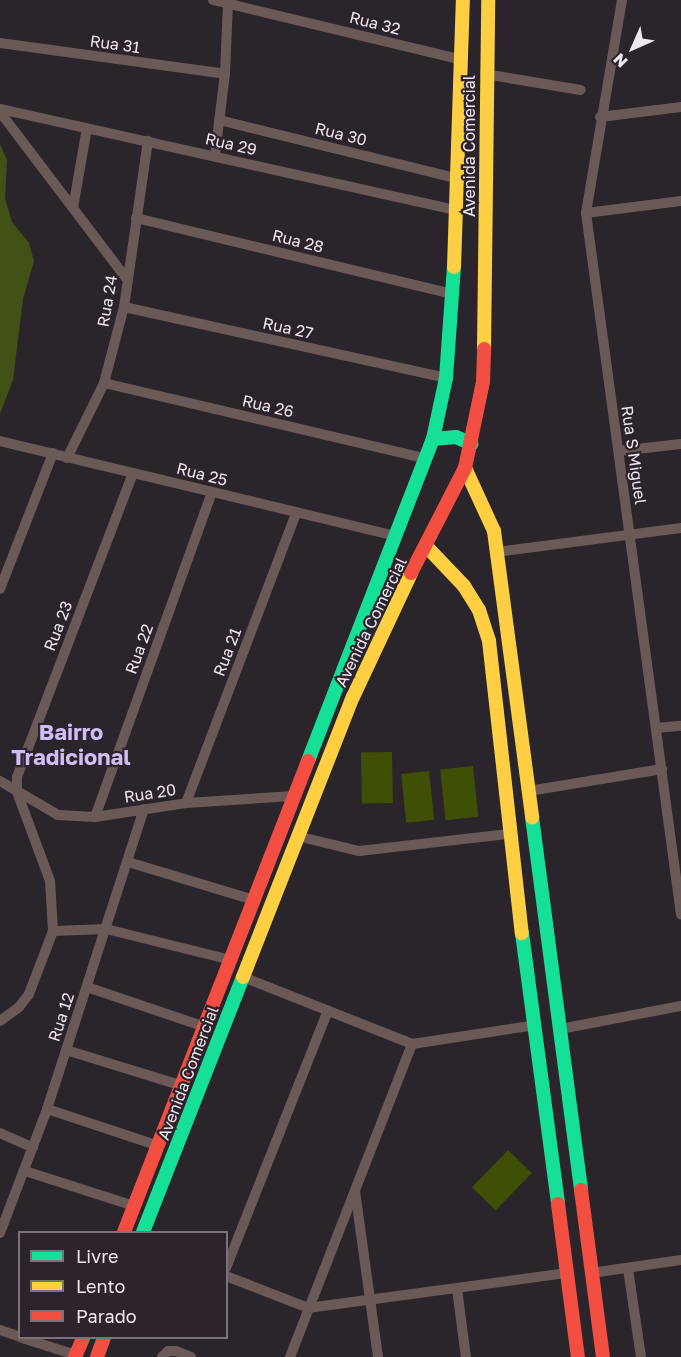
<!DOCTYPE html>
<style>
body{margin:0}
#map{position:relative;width:681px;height:1357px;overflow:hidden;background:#2a252b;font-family:"Golos Text",sans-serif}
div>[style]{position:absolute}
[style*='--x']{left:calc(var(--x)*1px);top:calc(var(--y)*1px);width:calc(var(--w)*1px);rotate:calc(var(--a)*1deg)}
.green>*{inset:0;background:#404f06;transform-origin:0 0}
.forest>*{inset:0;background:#435016}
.street>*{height:10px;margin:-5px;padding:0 5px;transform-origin:5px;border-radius:5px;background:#6b5958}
.fast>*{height:14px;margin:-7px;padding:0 7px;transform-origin:7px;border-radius:7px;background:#16e098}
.slow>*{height:14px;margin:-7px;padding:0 7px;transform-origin:7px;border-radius:7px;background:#ffcf43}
.jam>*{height:14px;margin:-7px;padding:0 7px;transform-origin:7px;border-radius:7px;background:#f24e42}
span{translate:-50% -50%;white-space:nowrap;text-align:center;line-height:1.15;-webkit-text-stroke:4.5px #2c232d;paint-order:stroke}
.street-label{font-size:16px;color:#eee8ef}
.district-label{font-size:22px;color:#cebef7;font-weight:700}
.legend{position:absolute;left:18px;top:1231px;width:210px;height:108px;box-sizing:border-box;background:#2c232d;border:2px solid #7a727b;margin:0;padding:8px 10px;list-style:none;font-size:18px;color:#eee8ef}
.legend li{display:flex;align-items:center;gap:12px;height:30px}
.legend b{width:30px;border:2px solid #7a727b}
.north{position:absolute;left:603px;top:18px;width:60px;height:60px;-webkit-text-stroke:4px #2c232d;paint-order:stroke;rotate:225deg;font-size:16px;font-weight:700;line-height:24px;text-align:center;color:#eee8ef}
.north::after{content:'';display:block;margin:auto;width:21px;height:27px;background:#eee8ef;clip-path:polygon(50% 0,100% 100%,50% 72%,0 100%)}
</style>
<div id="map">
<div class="green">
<div style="left:392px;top:752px;width:51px;height:31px;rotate:89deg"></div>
<div style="left:473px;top:766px;width:51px;height:33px;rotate:84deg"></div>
<div style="left:429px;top:771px;width:49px;height:28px;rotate:84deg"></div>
<div style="left:508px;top:1150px;width:33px;height:52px;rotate:44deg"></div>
</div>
<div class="forest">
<div style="clip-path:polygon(0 144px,7px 160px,5px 198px,12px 222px,29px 243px,34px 261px,23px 299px,13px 380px,0 414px)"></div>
</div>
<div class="street">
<div style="--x:213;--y:0;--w:253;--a:13.5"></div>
<div style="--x:622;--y:0;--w:216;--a:99.6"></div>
<div style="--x:586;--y:213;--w:708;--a:82.29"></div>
<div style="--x:0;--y:43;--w:227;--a:7.8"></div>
<div style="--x:485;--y:74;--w:97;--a:9.5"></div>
<div style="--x:0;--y:109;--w:466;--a:12.5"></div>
<div style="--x:0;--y:112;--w:208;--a:52.8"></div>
<div style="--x:600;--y:117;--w:82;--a:-7"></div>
<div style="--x:219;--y:120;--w:243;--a:13.8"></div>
<div style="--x:215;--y:155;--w:82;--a:-83"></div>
<div style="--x:225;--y:74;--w:72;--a:-87.6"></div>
<div style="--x:73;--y:208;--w:81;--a:-80.1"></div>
<div style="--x:586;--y:213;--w:96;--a:-7.2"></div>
<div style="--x:136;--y:218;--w:326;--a:13.5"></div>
<div style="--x:124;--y:307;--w:330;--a:12.4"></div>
<div style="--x:104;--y:383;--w:330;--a:13.2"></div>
<div style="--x:0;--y:441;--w:408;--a:13.5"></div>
<div style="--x:619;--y:451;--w:62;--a:-6.4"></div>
<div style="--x:67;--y:458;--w:84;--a:-63.7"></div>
<div style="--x:104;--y:383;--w:79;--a:-75.3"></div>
<div style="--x:124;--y:307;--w:168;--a:-81.8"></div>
<div style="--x:496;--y:552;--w:187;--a:-7.4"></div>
<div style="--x:0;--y:589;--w:146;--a:-68.7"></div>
<div style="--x:656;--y:728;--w:25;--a:-5"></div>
<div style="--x:0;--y:781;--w:67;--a:30.4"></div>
<div style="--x:58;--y:815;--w:37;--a:3"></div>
<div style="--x:95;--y:817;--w:92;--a:-8.7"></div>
<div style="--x:186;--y:803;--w:107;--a:-3.7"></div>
<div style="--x:529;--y:791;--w:135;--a:-9.4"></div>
<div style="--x:186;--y:803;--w:310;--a:-69.2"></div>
<div style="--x:95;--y:817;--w:345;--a:-70.2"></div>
<div style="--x:297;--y:836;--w:64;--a:13.6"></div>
<div style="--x:359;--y:851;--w:151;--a:-6.5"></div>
<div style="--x:128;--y:862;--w:132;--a:16.8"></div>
<div style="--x:53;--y:931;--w:53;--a:-2.2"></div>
<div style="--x:106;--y:929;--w:129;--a:13.9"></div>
<div style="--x:243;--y:977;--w:182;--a:21.6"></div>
<div style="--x:412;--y:1044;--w:125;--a:-8.7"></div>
<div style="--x:87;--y:987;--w:125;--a:18.7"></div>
<div style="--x:0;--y:1021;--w:24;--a:-36"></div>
<div style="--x:19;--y:1007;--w:16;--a:-52"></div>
<div style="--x:29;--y:994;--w:67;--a:-69.1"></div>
<div style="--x:53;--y:931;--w:50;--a:-93.4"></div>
<div style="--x:50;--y:881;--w:95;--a:-110.3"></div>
<div style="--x:17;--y:792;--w:15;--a:-90"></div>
<div style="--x:17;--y:777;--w:325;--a:-69.1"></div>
<div style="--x:560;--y:1029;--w:123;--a:-10.8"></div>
<div style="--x:66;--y:1050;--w:122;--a:17.1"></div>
<div style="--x:47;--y:1109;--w:118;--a:18.3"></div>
<div style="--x:0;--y:1133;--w:36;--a:24"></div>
<div style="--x:25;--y:1171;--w:114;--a:17.8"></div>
<div style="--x:355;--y:1191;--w:168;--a:82.1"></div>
<div style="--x:0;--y:1233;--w:133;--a:-69.2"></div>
<div style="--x:47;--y:1109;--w:315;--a:-72.1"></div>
<div style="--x:226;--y:1268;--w:277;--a:-68.4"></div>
<div style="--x:628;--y:1269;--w:89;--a:81.6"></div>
<div style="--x:591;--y:1273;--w:91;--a:-8.2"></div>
<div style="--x:226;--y:1276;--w:88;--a:21.3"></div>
<div style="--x:308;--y:1308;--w:260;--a:-7.7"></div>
<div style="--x:457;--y:1289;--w:69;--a:82.5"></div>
<div style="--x:0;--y:1330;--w:21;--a:19"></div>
<div style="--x:22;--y:1338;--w:57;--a:17.5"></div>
<div style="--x:162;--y:1357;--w:8;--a:-45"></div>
<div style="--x:168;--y:1351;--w:8;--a:0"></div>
<div style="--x:176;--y:1351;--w:16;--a:22"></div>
<div style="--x:290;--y:1357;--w:336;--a:-68.7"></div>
</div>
<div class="fast">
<div style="--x:433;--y:439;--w:23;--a:-5"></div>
<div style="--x:456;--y:437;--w:17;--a:24"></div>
<div style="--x:308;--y:761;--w:345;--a:-68.8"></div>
<div style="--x:433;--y:439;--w:62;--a:-78"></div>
<div style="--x:446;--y:378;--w:111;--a:-85.9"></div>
<div style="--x:532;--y:817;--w:376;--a:82.5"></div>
<div style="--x:522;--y:933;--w:273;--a:82.4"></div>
<div style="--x:143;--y:1232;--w:274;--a:-68.6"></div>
</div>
<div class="slow">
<div style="--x:454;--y:267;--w:267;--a:-88.1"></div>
<div style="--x:484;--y:349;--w:349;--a:-89.3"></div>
<div style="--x:465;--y:468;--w:69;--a:65.3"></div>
<div style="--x:494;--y:531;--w:289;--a:82.4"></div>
<div style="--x:427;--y:547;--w:54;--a:46.5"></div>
<div style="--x:464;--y:586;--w:28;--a:58"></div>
<div style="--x:479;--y:610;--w:33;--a:72"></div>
<div style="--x:489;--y:641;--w:294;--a:83.6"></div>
<div style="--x:243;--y:977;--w:301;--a:-68.6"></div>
<div style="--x:353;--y:697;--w:137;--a:-64.9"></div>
</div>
<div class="jam">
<div style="--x:411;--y:573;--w:118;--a:-62.8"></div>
<div style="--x:465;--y:468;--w:88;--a:-78.2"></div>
<div style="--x:483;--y:382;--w:33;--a:-88"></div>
<div style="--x:581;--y:1190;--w:168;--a:82.5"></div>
<div style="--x:558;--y:1204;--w:154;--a:82.6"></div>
<div style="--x:124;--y:1232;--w:506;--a:-68.66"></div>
<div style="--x:75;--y:1357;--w:21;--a:-67"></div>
<div style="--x:97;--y:1357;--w:20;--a:-70"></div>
</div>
<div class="street-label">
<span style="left:375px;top:23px;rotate:14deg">Rua 32</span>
<span style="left:115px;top:44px;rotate:8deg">Rua 31</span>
<span style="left:341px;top:134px;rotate:14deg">Rua 30</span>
<span style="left:231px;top:144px;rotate:13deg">Rua 29</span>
<span style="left:469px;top:146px;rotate:-90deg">Avenida Comercial</span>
<span style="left:298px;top:241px;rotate:14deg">Rua 28</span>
<span style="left:107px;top:301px;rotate:-80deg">Rua 24</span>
<span style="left:288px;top:328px;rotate:12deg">Rua 27</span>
<span style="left:268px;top:406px;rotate:13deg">Rua 26</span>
<span style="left:634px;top:455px;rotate:82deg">Rua S Miguel</span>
<span style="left:202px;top:474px;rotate:14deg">Rua 25</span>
<span style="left:371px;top:622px;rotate:-64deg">Avenida Comercial</span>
<span style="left:58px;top:626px;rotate:-69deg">Rua 23</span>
<span style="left:139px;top:649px;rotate:-70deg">Rua 22</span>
<span style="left:227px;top:652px;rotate:-69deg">Rua 21</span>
<span style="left:150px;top:793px;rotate:-9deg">Rua 20</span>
<span style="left:61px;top:1017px;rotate:-72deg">Rua 12</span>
<span style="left:188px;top:1073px;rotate:-69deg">Avenida Comercial</span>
</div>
<div class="district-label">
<span style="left:71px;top:744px">Bairro<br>Tradicional</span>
</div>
<ul class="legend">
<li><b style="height:8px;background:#16e098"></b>Livre</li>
<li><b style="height:8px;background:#ffcf43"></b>Lento</li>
<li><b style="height:8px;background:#f24e42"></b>Parado</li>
</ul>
<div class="north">N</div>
</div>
